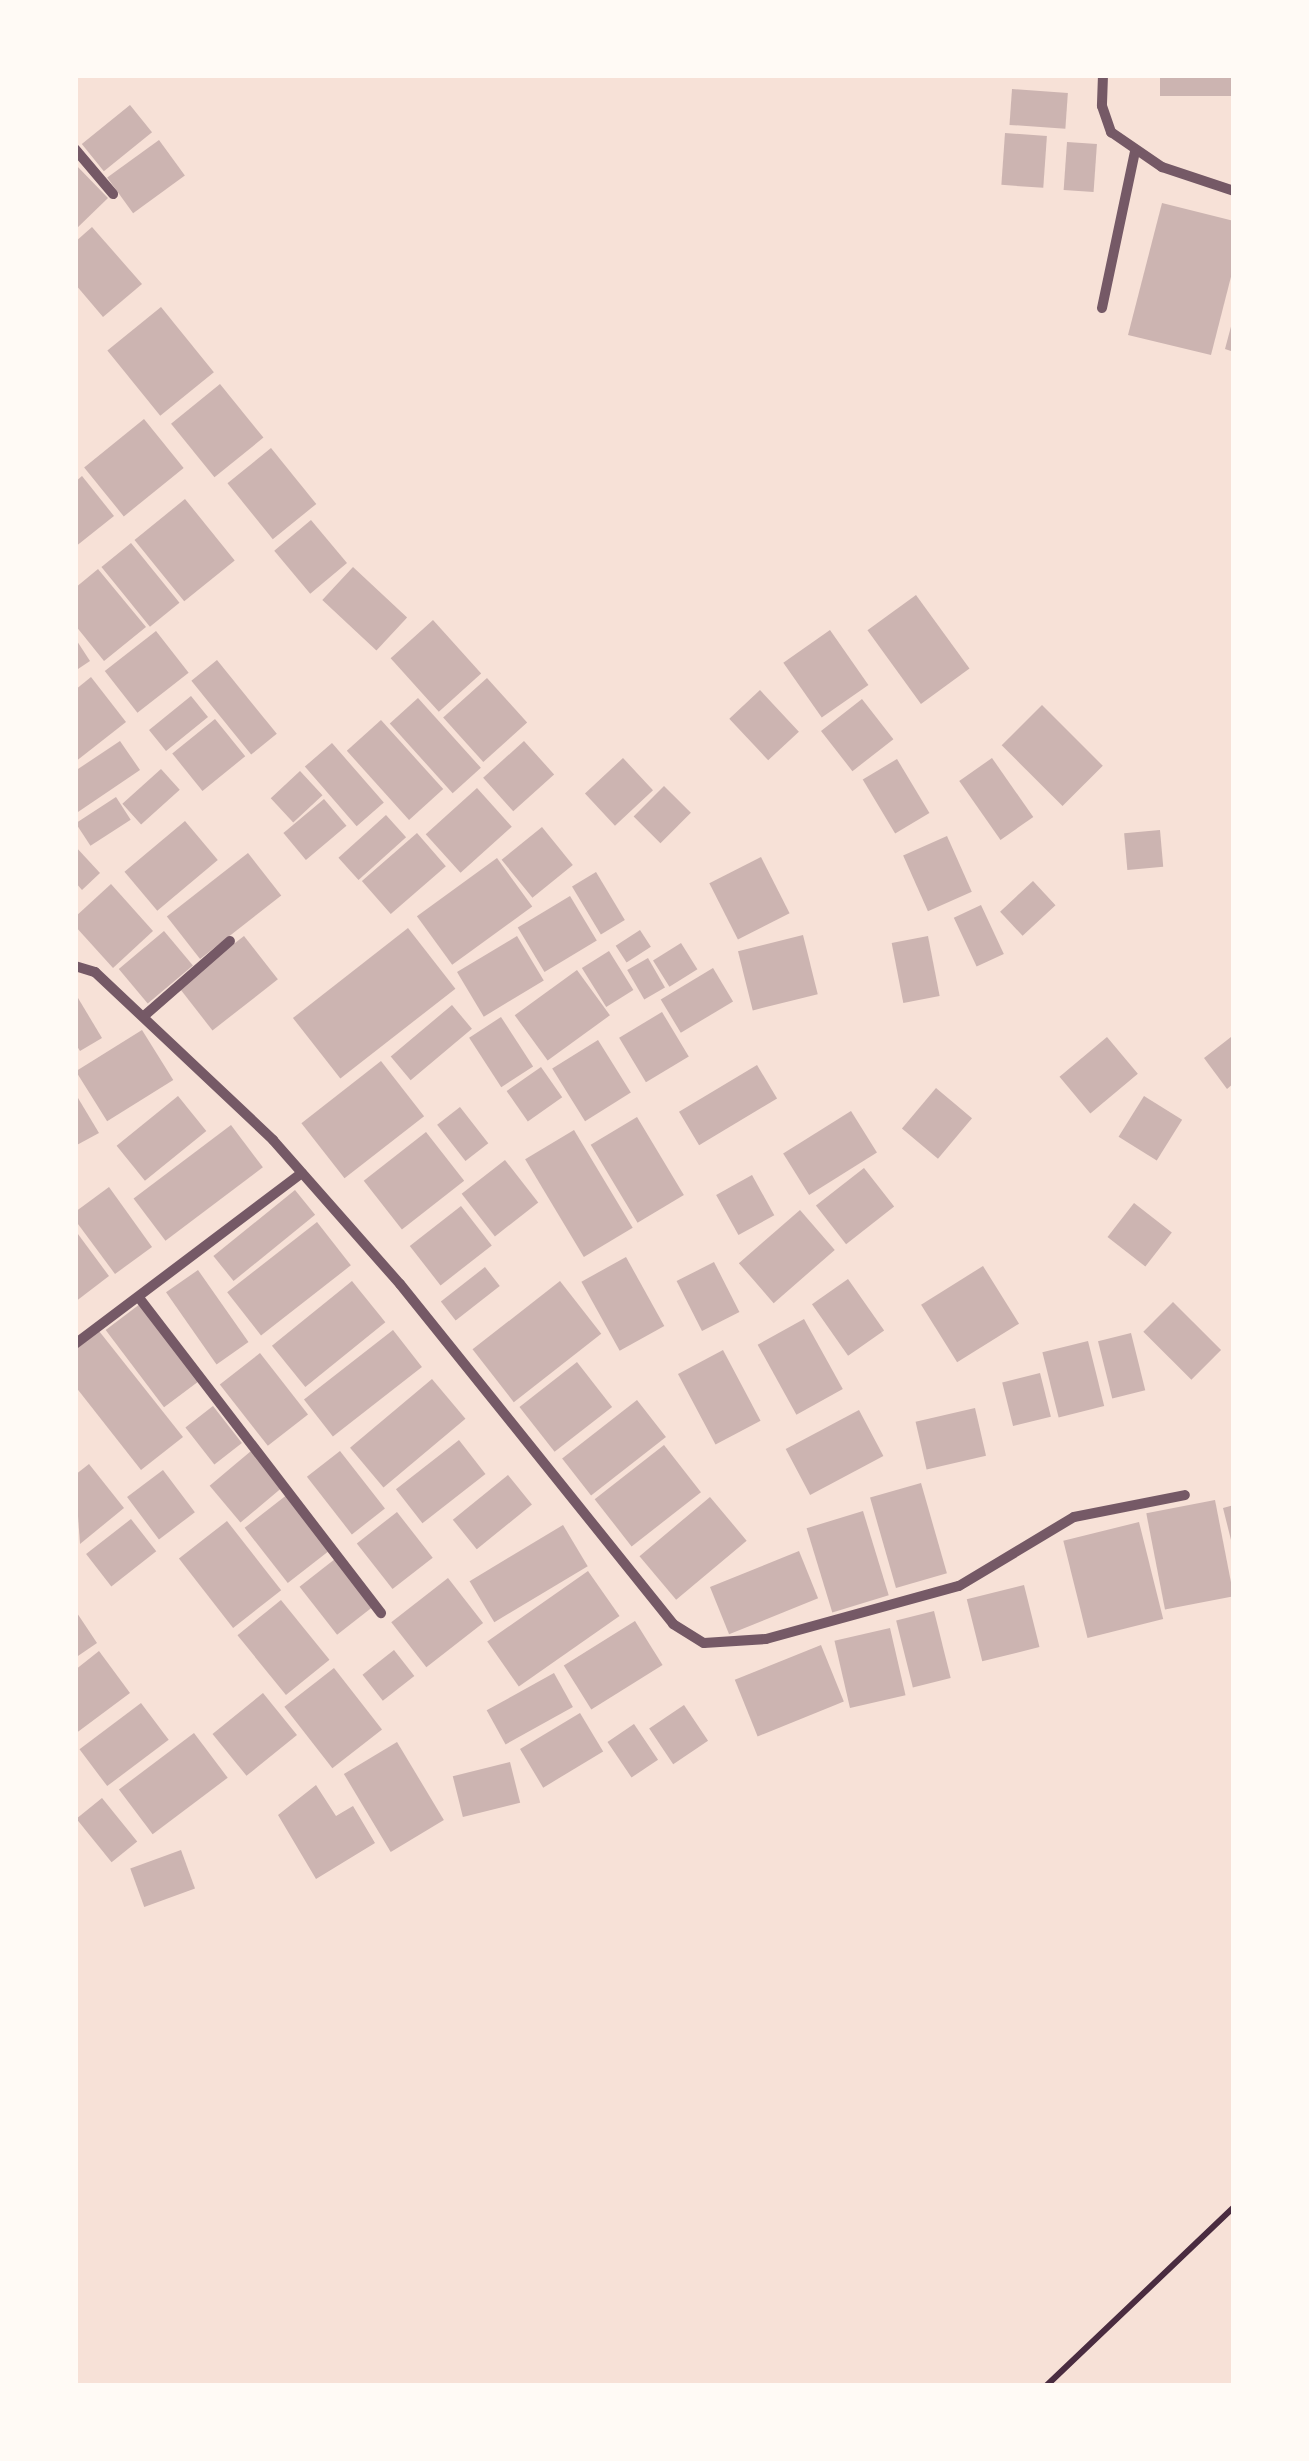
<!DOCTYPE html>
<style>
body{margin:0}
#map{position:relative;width:1309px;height:2461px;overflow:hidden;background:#f7e1d7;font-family:Karla,sans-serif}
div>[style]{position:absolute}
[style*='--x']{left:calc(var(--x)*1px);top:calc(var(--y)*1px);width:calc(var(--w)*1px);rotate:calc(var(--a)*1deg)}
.building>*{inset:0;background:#ccb4b1;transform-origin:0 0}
.path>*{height:6px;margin:-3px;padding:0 3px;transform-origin:3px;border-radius:3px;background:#4a2c40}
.minor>*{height:10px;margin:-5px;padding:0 5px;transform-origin:5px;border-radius:5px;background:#755966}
span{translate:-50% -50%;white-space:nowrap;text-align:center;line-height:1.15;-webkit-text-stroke:8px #fffaf5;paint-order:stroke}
.frame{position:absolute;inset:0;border:78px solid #fffaf5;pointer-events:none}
</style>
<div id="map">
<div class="building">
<div style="left:1160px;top:75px;width:74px;height:21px"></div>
<div style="left:1012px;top:89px;width:56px;height:36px;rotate:4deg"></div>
<div style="left:130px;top:105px;width:35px;height:62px;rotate:51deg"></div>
<div style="left:1005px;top:133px;width:42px;height:52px;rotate:4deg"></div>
<div style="left:159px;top:140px;width:44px;height:64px;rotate:54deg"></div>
<div style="left:1067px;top:142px;width:30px;height:48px;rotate:4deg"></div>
<div style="clip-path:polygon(75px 164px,108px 198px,75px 230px)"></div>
<div style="clip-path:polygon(1162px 203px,1234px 221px,1234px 265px,1211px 355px,1128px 335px)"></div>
<div style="clip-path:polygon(92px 227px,142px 284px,103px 317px,75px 284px,75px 242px)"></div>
<div style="left:161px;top:307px;width:84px;height:69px;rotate:51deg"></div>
<div style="clip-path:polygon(1233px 319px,1234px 319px,1234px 352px,1225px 349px)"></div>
<div style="left:220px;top:384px;width:69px;height:63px;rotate:51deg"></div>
<div style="left:144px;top:419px;width:63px;height:77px;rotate:51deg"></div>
<div style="left:271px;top:448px;width:72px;height:56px;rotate:51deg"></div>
<div style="clip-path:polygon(82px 476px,114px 516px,75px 547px,75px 482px)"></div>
<div style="left:185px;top:499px;width:79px;height:65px;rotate:51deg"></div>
<div style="left:311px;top:520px;width:56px;height:48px;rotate:50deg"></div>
<div style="left:131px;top:543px;width:77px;height:38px;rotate:51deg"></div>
<div style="left:353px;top:567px;width:74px;height:45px;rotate:43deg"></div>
<div style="clip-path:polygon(98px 569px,146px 627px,104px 661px,75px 625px,75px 588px)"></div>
<div style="left:916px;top:595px;width:91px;height:60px;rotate:54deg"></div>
<div style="left:433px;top:620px;width:72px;height:57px;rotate:48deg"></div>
<div style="left:830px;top:630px;width:67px;height:57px;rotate:55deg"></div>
<div style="left:156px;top:631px;width:53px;height:65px;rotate:52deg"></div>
<div style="clip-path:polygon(75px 638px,90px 661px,75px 671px)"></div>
<div style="left:217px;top:660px;width:95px;height:33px;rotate:51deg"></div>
<div style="clip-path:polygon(91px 677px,126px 722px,75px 762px,75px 690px)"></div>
<div style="left:487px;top:678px;width:60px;height:59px;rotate:48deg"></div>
<div style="left:760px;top:690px;width:57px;height:42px;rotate:47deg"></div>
<div style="left:191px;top:696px;width:27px;height:54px;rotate:51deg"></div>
<div style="left:418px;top:698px;width:94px;height:38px;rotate:48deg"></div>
<div style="left:862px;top:699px;width:51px;height:52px;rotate:52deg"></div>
<div style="left:1042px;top:705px;width:86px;height:57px;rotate:45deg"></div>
<div style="left:215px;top:719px;width:48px;height:55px;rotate:51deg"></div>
<div style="left:381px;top:720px;width:93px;height:46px;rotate:48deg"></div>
<div style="clip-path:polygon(120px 741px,140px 770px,75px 814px,75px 771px)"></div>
<div style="left:524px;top:741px;width:45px;height:55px;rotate:48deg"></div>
<div style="left:332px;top:743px;width:79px;height:36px;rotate:49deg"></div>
<div style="left:623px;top:758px;width:44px;height:52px;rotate:47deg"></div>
<div style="left:992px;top:758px;width:72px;height:40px;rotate:55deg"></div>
<div style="left:897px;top:759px;width:63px;height:40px;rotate:59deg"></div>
<div style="left:161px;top:769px;width:28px;height:52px;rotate:48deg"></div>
<div style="left:300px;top:771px;width:33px;height:40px;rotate:47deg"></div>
<div style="left:664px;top:786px;width:38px;height:43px;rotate:45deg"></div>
<div style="left:477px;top:788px;width:52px;height:69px;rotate:48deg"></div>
<div style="left:116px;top:797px;width:27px;height:48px;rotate:57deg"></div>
<div style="left:324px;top:799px;width:35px;height:53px;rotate:50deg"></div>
<div style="left:386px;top:815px;width:30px;height:64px;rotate:48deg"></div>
<div style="left:185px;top:821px;width:51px;height:79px;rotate:50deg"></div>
<div style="left:542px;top:827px;width:49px;height:52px;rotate:51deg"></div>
<div style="left:1160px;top:830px;width:37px;height:36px;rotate:85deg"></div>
<div style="left:417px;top:833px;width:44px;height:73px;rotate:49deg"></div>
<div style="left:947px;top:836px;width:61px;height:48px;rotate:66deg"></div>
<div style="clip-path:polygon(75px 846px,100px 873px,82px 890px,75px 882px)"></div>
<div style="left:248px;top:853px;width:54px;height:103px;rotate:52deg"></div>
<div style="left:761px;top:857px;width:63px;height:58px;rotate:63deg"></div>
<div style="left:497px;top:858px;width:60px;height:99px;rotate:54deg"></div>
<div style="left:596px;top:872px;width:56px;height:28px;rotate:59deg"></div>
<div style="left:1033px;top:881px;width:33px;height:45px;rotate:47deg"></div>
<div style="clip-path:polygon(111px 884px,153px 931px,113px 968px,75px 926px,75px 917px)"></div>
<div style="left:570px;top:896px;width:52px;height:61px;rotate:59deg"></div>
<div style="left:981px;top:905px;width:54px;height:30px;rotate:65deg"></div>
<div style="left:408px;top:928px;width:77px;height:146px;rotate:52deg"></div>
<div style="left:640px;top:930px;width:20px;height:29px;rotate:57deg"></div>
<div style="left:164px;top:931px;width:45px;height:59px;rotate:50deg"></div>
<div style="left:803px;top:935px;width:61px;height:67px;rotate:76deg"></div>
<div style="left:244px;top:936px;width:55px;height:83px;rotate:52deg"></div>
<div style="left:517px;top:936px;width:52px;height:70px;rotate:59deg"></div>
<div style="left:928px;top:936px;width:61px;height:37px;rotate:79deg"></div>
<div style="left:681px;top:943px;width:31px;height:33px;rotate:58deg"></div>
<div style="left:609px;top:951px;width:46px;height:32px;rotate:58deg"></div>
<div style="left:648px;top:958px;width:34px;height:24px;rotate:60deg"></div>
<div style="left:713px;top:968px;width:39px;height:61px;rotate:59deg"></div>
<div style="left:577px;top:970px;width:56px;height:77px;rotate:54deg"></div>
<div style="clip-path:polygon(75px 993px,102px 1038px,80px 1051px,75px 1043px)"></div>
<div style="left:452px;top:1005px;width:31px;height:80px;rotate:50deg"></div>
<div style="left:662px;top:1012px;width:52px;height:50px;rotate:59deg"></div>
<div style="left:501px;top:1017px;width:59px;height:38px;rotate:57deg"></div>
<div style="left:142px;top:1030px;width:59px;height:78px;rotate:58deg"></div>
<div style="left:1107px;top:1037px;width:48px;height:62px;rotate:50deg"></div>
<div style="clip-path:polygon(1231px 1037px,1234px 1083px,1227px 1089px,1204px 1058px)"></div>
<div style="left:598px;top:1040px;width:62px;height:54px;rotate:58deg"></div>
<div style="left:381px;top:1061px;width:70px;height:101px;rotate:52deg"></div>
<div style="left:757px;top:1065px;width:39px;height:91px;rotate:59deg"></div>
<div style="left:541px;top:1067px;width:37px;height:42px;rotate:55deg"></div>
<div style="left:936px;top:1088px;width:47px;height:53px;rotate:40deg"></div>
<div style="clip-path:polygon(75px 1093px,99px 1133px,75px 1146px)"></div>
<div style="left:178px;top:1096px;width:45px;height:79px;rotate:51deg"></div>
<div style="left:1144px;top:1096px;width:45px;height:48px;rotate:32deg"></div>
<div style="left:460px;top:1107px;width:46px;height:29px;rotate:52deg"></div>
<div style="left:851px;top:1111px;width:49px;height:80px;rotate:58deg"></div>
<div style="left:637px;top:1117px;width:91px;height:54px;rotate:59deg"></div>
<div style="left:231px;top:1125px;width:53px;height:122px;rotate:53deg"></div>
<div style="left:574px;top:1130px;width:114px;height:57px;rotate:59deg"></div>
<div style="left:426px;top:1132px;width:62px;height:79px;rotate:52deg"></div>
<div style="left:505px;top:1160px;width:54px;height:55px;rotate:52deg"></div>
<div style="left:864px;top:1168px;width:49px;height:61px;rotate:52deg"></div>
<div style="left:752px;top:1175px;width:46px;height:41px;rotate:61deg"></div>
<div style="clip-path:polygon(109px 1187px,152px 1247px,115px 1274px,75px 1220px,75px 1212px)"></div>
<div style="left:295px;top:1190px;width:32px;height:105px;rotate:51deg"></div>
<div style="left:1134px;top:1203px;width:48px;height:43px;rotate:38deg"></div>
<div style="left:461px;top:1206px;width:50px;height:65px;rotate:52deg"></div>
<div style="left:800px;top:1210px;width:53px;height:81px;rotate:49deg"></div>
<div style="left:317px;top:1222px;width:55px;height:114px;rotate:52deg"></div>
<div style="clip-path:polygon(75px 1230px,109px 1276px,75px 1302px)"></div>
<div style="left:626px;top:1257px;width:79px;height:51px;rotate:61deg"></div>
<div style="left:714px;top:1262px;width:56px;height:42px;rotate:63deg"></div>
<div style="left:983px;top:1266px;width:68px;height:73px;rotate:58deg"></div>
<div style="left:485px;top:1267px;width:24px;height:56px;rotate:52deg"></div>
<div style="left:198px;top:1270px;width:88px;height:39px;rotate:55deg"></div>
<div style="left:848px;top:1279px;width:63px;height:44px;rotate:55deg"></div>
<div style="left:352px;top:1281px;width:53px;height:103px;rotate:51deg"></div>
<div style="left:560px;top:1281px;width:67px;height:111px;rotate:52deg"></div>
<div style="left:1173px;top:1302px;width:68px;height:42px;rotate:45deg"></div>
<div style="left:140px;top:1304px;width:97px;height:43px;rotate:53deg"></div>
<div style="left:804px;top:1319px;width:80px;height:53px;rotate:61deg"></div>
<div style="left:393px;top:1330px;width:47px;height:113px;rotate:52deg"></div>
<div style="clip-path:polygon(99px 1331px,183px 1437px,141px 1470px,75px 1386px,75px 1350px)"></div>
<div style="left:1131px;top:1333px;width:59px;height:34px;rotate:76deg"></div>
<div style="left:1088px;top:1341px;width:67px;height:47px;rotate:76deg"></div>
<div style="left:723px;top:1350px;width:80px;height:51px;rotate:62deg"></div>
<div style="left:260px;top:1353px;width:78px;height:51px;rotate:52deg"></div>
<div style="left:577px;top:1362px;width:57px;height:73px;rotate:52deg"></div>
<div style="left:1040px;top:1373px;width:45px;height:39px;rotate:76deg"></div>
<div style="left:432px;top:1379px;width:52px;height:107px;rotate:50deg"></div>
<div style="left:637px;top:1400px;width:47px;height:95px;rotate:52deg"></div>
<div style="left:213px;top:1406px;width:47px;height:35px;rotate:52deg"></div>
<div style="left:975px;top:1408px;width:49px;height:61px;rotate:77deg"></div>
<div style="left:859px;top:1410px;width:52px;height:83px;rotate:62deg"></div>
<div style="left:459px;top:1440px;width:43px;height:80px;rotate:52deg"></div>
<div style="left:664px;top:1445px;width:60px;height:88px;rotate:52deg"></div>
<div style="left:251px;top:1451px;width:48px;height:54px;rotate:50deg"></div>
<div style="left:340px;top:1451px;width:73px;height:42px;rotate:52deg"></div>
<div style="clip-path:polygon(89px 1464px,124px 1508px,80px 1544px,75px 1475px)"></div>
<div style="left:163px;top:1470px;width:53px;height:45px;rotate:53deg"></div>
<div style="left:508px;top:1475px;width:38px;height:71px;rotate:51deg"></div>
<div style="left:921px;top:1483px;width:94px;height:53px;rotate:74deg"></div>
<div style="left:288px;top:1494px;width:70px;height:55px;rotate:52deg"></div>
<div style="left:710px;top:1497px;width:57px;height:92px;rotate:50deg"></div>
<div style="left:1215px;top:1500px;width:98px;height:70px;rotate:79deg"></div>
<div style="clip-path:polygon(1234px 1505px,1234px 1548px,1233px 1548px,1223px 1508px)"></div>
<div style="left:863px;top:1511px;width:88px;height:59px;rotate:73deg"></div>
<div style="left:397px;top:1512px;width:58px;height:51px;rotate:52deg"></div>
<div style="left:131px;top:1519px;width:41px;height:57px;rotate:52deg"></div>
<div style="left:227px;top:1521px;width:88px;height:61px;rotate:52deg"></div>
<div style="left:1139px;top:1522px;width:100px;height:78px;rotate:76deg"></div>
<div style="left:563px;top:1525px;width:48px;height:109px;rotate:59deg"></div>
<div style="left:799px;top:1551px;width:51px;height:96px;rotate:68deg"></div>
<div style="left:335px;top:1559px;width:61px;height:45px;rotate:52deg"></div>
<div style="left:588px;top:1571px;width:55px;height:123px;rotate:55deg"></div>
<div style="left:448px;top:1578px;width:57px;height:72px;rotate:52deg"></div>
<div style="left:1024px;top:1585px;width:64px;height:59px;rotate:76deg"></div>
<div style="left:281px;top:1600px;width:77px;height:56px;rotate:51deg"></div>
<div style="clip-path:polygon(75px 1610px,97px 1643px,75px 1658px)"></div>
<div style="left:934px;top:1611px;width:69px;height:39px;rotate:76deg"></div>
<div style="left:635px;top:1621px;width:52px;height:84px;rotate:58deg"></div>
<div style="left:890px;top:1628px;width:69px;height:57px;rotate:77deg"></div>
<div style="left:821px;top:1645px;width:61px;height:93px;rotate:68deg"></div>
<div style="left:394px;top:1650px;width:33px;height:40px;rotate:52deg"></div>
<div style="clip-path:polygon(99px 1651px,130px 1693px,75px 1734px,75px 1670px)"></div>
<div style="left:334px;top:1668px;width:78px;height:63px;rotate:52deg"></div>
<div style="left:554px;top:1673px;width:39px;height:77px;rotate:61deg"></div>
<div style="left:263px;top:1693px;width:54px;height:65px;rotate:51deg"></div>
<div style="left:141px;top:1703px;width:46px;height:77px;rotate:53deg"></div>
<div style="left:684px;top:1705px;width:43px;height:42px;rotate:56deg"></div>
<div style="left:580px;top:1713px;width:45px;height:70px;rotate:59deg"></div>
<div style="left:634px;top:1724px;width:43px;height:32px;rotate:56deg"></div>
<div style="left:194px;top:1733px;width:56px;height:94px;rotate:53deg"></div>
<div style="left:397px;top:1742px;width:91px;height:62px;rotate:59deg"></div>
<div style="left:510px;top:1762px;width:42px;height:59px;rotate:76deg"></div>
<div style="clip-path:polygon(316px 1785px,336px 1816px,353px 1806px,375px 1843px,316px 1879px,278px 1815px)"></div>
<div style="left:102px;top:1798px;width:56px;height:33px;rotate:51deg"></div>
<div style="left:181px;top:1850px;width:41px;height:54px;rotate:70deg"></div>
</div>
<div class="path">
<div style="--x:1046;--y:2386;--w:260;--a:-43.6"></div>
</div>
<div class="minor">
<div style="--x:1103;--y:75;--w:31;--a:92"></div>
<div style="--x:1102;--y:106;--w:28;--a:71"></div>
<div style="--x:1111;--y:132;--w:62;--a:34.5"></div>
<div style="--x:1162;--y:167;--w:76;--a:18.4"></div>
<div style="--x:75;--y:149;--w:59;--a:49.8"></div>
<div style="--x:1102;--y:308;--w:160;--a:-78.1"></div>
<div style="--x:75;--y:966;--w:21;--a:17"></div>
<div style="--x:95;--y:972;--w:245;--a:43.3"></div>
<div style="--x:273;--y:1140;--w:192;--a:48.6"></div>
<div style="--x:400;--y:1284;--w:436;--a:51.2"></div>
<div style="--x:673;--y:1624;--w:36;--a:32"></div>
<div style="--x:704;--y:1643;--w:62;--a:-3.7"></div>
<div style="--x:766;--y:1639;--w:200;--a:-15.4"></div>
<div style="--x:959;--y:1586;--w:134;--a:-31"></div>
<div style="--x:1074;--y:1517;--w:113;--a:-11.2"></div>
<div style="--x:144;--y:1016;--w:114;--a:-41.1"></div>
<div style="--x:140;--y:1299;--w:396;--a:52.5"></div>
<div style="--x:75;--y:1344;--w:284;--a:-37"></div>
</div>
<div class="frame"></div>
</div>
